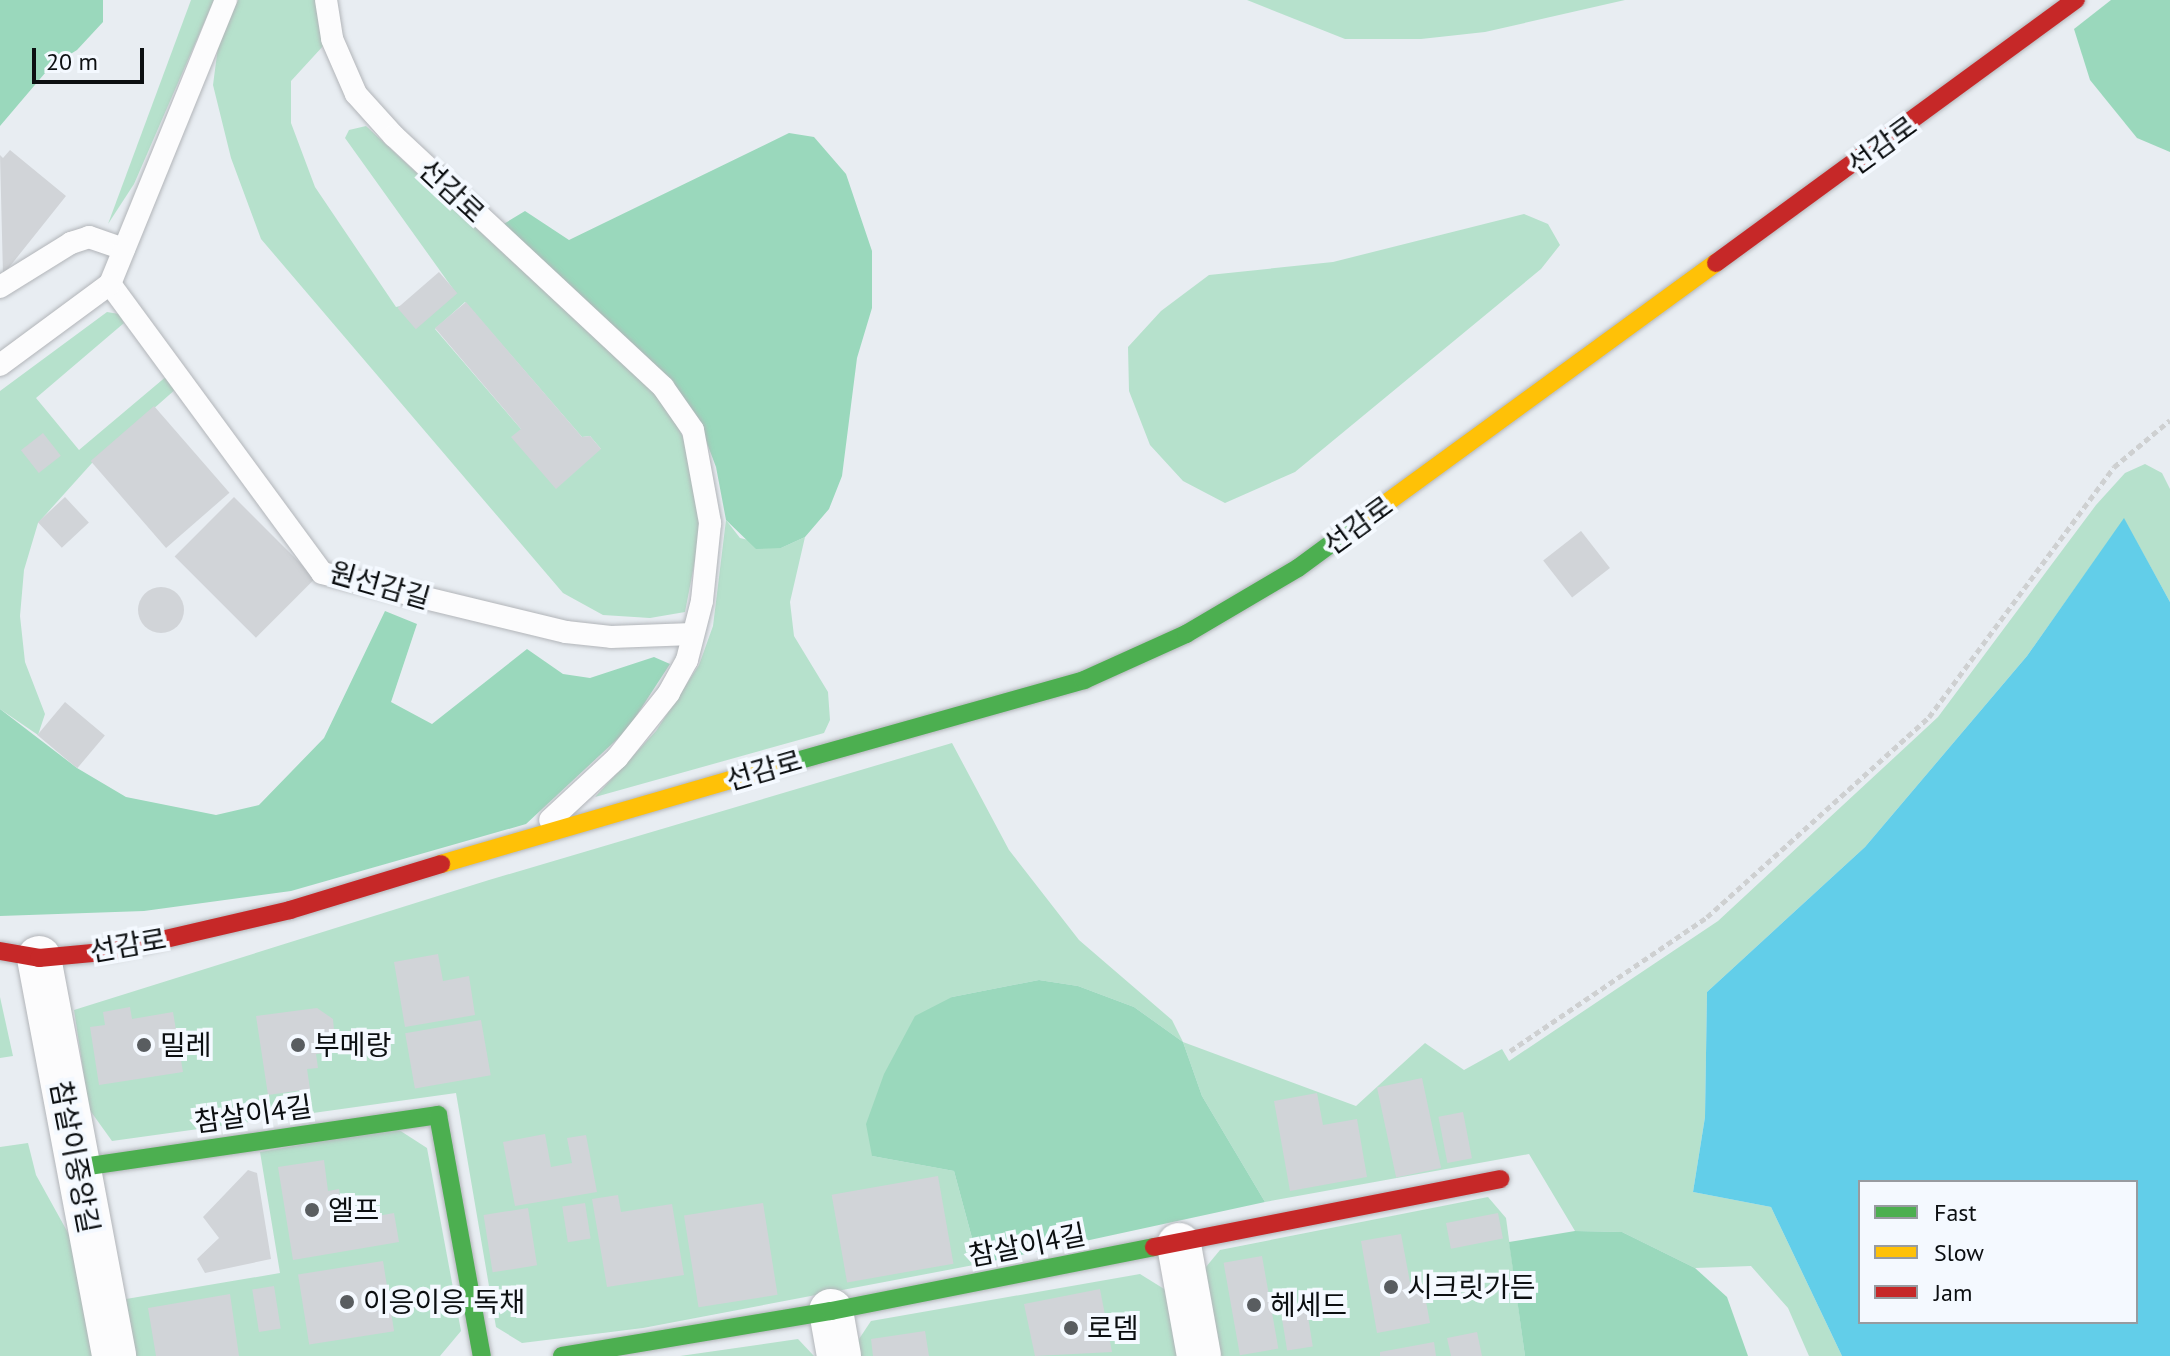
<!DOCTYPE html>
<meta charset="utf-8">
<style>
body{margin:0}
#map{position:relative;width:2170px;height:1356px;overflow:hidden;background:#e8edf2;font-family:"PT Sans","Noto Sans KR",sans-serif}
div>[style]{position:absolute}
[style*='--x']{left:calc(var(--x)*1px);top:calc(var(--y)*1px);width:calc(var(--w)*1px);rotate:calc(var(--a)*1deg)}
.green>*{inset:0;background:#b6e1cc}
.forest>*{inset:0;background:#9ad8bc}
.water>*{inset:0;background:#62cee9}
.building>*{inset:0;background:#d1d4d8;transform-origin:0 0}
.round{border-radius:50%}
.path>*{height:5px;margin-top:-2.5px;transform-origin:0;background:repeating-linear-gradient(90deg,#ced0d1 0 6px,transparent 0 10px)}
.roads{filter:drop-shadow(0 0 2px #b2b5b9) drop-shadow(0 0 2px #b2b5b9)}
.lane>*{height:22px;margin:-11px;padding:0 11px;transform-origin:11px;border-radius:11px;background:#fcfcfd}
.street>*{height:44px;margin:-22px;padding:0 22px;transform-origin:22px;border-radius:22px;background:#fcfcfd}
.fast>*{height:18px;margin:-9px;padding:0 9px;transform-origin:9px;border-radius:9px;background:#4caf50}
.slow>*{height:18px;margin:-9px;padding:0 9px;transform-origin:9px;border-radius:9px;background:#ffc107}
.jam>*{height:18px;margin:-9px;padding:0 9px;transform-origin:9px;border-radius:9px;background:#c62828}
.dots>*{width:22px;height:22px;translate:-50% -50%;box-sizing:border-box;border:4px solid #f4f9ff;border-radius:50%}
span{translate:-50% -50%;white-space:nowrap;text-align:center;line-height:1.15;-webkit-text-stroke:8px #f4f9ff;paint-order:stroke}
.street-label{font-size:28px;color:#0c0f11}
.poi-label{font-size:28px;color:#0c0f11}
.left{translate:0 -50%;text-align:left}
.legend{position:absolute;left:1858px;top:1180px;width:280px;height:144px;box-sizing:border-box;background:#f4f9ff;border:2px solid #979ba0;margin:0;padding:10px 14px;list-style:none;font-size:24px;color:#0c0f11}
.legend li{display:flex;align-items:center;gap:16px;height:40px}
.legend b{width:40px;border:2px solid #979ba0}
.scale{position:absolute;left:32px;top:48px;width:112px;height:36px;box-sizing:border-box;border:4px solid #0c0f11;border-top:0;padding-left:10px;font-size:24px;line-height:28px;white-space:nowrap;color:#0c0f11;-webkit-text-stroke:6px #f4f9ff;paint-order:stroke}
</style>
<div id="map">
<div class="green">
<div style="clip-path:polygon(191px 0,214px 0,134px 184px,108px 224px)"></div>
<div style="clip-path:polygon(evenodd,238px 0,317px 0,324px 45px,291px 81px,291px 123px,315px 187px,396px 307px,456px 293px,345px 138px,349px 130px,366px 126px,666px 404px,687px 445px,701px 529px,685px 612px,650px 618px,603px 615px,563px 593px,261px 239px,231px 158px,213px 85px,219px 39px,238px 0,465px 302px,582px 437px,590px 436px,601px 449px,521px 429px,435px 329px,465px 302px)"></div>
<div style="clip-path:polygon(1247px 0,1625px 0,1485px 32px,1421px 39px,1345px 39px)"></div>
<div style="clip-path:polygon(1524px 214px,1548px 224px,1560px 245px,1541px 269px,1295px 472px,1225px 503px,1183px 481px,1150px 445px,1129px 391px,1128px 347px,1161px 311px,1209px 275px,1333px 262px)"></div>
<div style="clip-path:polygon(107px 312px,119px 314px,124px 323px,36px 398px,79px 450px,168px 375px,177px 388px,92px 463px,38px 523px,24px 570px,20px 616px,25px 662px,45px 714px,38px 735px,0 709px,0 391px)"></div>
<div style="clip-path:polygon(2145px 464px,2162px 473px,2170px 489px,2170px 602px,2124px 519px,2027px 656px,1865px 847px,1707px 992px,1705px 1117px,1693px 1192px,1771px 1207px,1842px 1356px,1809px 1356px,1788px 1308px,1751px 1266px,1695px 1268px,1622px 1232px,1575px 1231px,1529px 1154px,1265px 1202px,1202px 1096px,1183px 1042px,1134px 1007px,1078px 986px,1039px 980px,952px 997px,872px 1156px,954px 1171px,979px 1264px,643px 1328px,522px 1343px,496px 1327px,456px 1093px,112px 1141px,89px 1109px,74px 1010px,489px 880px,952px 743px,1009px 850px,1079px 940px,1172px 1020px,1183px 1042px,1356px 1106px,1425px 1043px,1464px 1070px,1502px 1049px,1509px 1061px,1718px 921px,1938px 717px,2096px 505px,2125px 473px)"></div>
<div style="clip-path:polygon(726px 520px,740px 538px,781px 548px,805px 537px,790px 602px,794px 636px,828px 692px,830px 720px,824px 733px,595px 797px,656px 731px,699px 665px,713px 626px)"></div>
<div style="clip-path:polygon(0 997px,13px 1056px,0 1058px)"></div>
<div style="clip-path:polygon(396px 1128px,427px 1148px,461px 1331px,440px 1356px,136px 1356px,126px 1299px,280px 1273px,260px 1152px)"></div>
<div style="clip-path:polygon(28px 1143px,36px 1175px,72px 1240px,92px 1356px,0 1356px,0 1147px)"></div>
<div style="clip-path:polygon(1488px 1197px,1506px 1218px,1525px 1356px,1215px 1356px,1201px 1273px,1220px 1250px)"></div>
<div style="clip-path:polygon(1140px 1274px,1169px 1292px,1183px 1356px,857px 1356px,855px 1345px,871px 1321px)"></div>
<div style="clip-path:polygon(798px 1339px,814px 1356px,680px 1356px)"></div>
</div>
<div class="forest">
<div style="clip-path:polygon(0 0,103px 0,103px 22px,77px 50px,51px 66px,0 126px)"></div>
<div style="clip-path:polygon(2111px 0,2170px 0,2170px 152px,2137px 138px,2090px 80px,2074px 29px)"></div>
<div style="clip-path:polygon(789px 133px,814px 137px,846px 174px,872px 251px,872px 308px,857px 358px,842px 476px,829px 509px,805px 537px,781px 548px,756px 549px,726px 520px,716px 467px,697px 417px,502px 225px,525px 211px,569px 240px)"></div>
<div style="clip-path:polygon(385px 611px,417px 624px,391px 702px,432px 724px,527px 649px,563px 674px,590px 678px,654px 657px,670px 664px,627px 730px,526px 824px,291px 891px,144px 911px,0 916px,0 709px,77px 768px,126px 797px,216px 815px,259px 805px,324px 738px)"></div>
<div style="clip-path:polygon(1039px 980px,1078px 986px,1134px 1007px,1183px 1042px,1202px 1096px,1265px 1202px,979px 1264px,954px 1171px,872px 1156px,866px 1124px,884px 1074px,915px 1016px,952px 997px)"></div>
<div style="clip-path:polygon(1575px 1231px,1622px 1232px,1695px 1268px,1727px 1297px,1748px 1356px,1525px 1356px,1509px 1242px)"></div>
</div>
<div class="water">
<div style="clip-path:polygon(evenodd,2124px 518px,2170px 602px,2170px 1356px,1842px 1356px,1771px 1207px,1693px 1192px,1705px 1117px,1707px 992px,1865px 847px,2027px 656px,2124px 518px,1860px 1182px,2136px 1182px,2136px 1322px,1860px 1322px,1860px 1182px)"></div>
</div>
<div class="building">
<div style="clip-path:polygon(10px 150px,66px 196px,3px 275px,0 155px,3px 158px)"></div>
<div style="left:439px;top:272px;width:28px;height:55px;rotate:49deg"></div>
<div style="clip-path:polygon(466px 302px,582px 437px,590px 436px,601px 449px,556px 489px,511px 437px,521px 429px,435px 328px)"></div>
<div style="left:154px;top:406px;width:115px;height:84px;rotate:49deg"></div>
<div style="left:43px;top:433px;width:29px;height:28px;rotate:52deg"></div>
<div style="left:65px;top:497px;width:35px;height:37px;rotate:47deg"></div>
<div style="left:234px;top:497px;width:115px;height:84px;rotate:45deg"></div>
<div style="left:1581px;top:531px;width:47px;height:48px;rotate:52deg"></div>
<div class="round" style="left:138px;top:587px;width:46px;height:46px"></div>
<div style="left:65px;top:702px;width:52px;height:43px;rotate:40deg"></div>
<div style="clip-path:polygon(438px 954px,443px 981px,469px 976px,475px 1015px,405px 1027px,394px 962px)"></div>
<div style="clip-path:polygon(130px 1007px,132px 1019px,173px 1012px,183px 1072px,99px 1085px,90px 1027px,105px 1025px,103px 1012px)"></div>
<div style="clip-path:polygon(317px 1008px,333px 1019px,335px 1042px,326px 1053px,316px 1054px,318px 1068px,307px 1069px,310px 1089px,268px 1095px,256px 1016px)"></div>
<div style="left:481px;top:1020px;width:56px;height:77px;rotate:80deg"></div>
<div style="left:1422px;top:1078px;width:92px;height:46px;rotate:78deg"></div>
<div style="clip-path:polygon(1317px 1093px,1323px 1125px,1357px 1119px,1367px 1177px,1290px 1191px,1274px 1101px)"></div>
<div style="left:1463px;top:1112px;width:47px;height:25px;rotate:79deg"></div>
<div style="clip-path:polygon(545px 1134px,551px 1167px,572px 1163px,567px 1138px,586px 1135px,597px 1192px,515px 1206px,503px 1142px)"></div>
<div style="clip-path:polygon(324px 1160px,328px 1191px,339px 1189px,344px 1222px,394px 1213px,399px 1242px,293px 1260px,278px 1167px)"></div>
<div style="clip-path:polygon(248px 1170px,257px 1173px,271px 1259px,205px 1273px,197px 1259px,219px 1238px,203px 1217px)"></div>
<div style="left:938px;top:1176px;width:89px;height:108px;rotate:80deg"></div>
<div style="clip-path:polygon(618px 1195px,621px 1212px,672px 1204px,684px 1275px,607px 1287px,592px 1199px)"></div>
<div style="left:585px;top:1203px;width:36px;height:23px;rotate:81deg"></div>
<div style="left:763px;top:1203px;width:93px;height:80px;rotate:81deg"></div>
<div style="left:528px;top:1208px;width:58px;height:45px;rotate:81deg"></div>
<div style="left:1498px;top:1213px;width:26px;height:53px;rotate:79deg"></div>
<div style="clip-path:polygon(1401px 1234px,1412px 1293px,1424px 1291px,1430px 1323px,1377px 1333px,1361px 1241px)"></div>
<div style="left:1262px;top:1256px;width:94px;height:39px;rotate:80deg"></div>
<div style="left:383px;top:1261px;width:71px;height:86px;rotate:81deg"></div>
<div style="left:274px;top:1286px;width:43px;height:22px;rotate:81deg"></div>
<div style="clip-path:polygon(1100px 1289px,1112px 1352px,1035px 1356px,1024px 1304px)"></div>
<div style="clip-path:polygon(230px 1294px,239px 1356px,156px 1356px,148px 1308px)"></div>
<div style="left:1307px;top:1310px;width:37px;height:26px;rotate:81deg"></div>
<div style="clip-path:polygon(925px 1331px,929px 1356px,873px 1356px,871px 1339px)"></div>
<div style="clip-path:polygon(1477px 1332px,1482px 1356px,1451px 1356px,1447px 1338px)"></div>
<div style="clip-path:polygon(1434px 1342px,1436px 1356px,1380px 1356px,1380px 1352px)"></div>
</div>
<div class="path">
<div style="--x:1510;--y:1051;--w:238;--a:-34.2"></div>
<div style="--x:1707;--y:917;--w:299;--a:-42"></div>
<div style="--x:1929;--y:717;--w:311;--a:-53.5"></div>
<div style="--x:2114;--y:467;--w:73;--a:-40"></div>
</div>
<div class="roads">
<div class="lane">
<div style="--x:326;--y:0;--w:39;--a:81"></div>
<div style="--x:332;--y:39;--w:60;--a:66.4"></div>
<div style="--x:356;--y:94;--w:57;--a:47.9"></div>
<div style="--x:394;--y:136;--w:368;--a:43"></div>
<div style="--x:663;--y:387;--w:52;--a:55.1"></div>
<div style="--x:693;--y:430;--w:95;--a:79.6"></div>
<div style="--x:710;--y:523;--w:78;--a:95.9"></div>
<div style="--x:702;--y:601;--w:61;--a:104.3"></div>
<div style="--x:687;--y:660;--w:38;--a:119"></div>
<div style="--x:669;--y:693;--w:83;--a:128.7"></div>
<div style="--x:617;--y:758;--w:91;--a:137.2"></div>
<div style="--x:110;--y:284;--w:358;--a:53.7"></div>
<div style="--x:322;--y:573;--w:251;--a:13.6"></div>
<div style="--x:566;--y:632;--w:45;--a:6.3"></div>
<div style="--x:611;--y:637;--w:82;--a:-2.1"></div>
<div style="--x:0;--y:287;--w:84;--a:-31.8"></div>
<div style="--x:71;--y:243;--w:19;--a:-18"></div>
<div style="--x:89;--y:237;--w:37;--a:19"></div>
<div style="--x:0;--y:365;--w:137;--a:-36.4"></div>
<div style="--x:110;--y:284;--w:307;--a:-67.8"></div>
</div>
<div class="street">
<div style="--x:39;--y:958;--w:405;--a:79.3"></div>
<div style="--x:1179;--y:1245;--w:113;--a:79.8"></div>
<div style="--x:831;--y:1311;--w:46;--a:79.9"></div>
</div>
<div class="fast">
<div style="--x:786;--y:764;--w:310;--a:-15.7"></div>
<div style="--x:1084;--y:680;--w:112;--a:-24.3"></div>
<div style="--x:1186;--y:634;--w:130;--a:-30.5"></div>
<div style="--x:1298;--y:568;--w:76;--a:-36.4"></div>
<div style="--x:75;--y:1168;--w:367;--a:-8.3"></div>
<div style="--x:438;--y:1115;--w:245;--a:79.7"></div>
<div style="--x:562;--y:1356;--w:273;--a:-9.5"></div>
<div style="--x:831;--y:1311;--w:329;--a:-11.2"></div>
</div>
<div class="slow">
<div style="--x:1359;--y:523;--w:442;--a:-36.1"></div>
<div style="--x:441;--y:864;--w:359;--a:-16.2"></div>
</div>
<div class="jam">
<div style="--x:1716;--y:263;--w:446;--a:-36.2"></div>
<div style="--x:0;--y:951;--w:40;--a:10"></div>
<div style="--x:39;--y:958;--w:75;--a:-5.3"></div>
<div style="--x:114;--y:951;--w:181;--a:-13.1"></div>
<div style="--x:290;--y:910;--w:158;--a:-16.9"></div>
<div style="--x:1154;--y:1247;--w:353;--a:-11.1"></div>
</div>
</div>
<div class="dots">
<div style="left:144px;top:1045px;background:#595d60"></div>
<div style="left:298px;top:1045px;background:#595d60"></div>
<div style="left:312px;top:1210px;background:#595d60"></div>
<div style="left:1391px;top:1287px;background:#595d60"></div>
<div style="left:347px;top:1302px;background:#595d60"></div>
<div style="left:1254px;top:1305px;background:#595d60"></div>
<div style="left:1071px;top:1328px;background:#595d60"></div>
</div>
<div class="street-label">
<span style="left:1882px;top:145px;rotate:-36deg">선감로</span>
<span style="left:452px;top:191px;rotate:43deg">선감로</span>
<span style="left:1358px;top:525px;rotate:-36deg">선감로</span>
<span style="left:380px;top:585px;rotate:16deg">원선감길</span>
<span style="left:764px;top:770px;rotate:-16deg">선감로</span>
<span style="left:128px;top:945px;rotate:-10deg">선감로</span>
<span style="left:253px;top:1114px;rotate:-8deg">참살이4길</span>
<span style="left:75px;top:1157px;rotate:79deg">참살이중앙길</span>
<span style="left:1027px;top:1245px;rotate:-11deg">참살이4길</span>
</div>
<div class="poi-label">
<span class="left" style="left:160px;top:1045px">밀레</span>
<span class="left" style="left:314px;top:1045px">부메랑</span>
<span class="left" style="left:328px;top:1210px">엘프</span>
<span class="left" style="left:1407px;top:1287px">시크릿가든</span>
<span class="left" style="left:363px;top:1302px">이응이응 독채</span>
<span class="left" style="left:1270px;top:1305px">헤세드</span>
<span class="left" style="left:1087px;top:1328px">로뎀</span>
</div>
<ul class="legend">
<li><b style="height:10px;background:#4caf50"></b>Fast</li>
<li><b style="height:10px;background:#ffc107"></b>Slow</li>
<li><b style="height:10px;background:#c62828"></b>Jam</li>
</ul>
<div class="scale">20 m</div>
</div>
